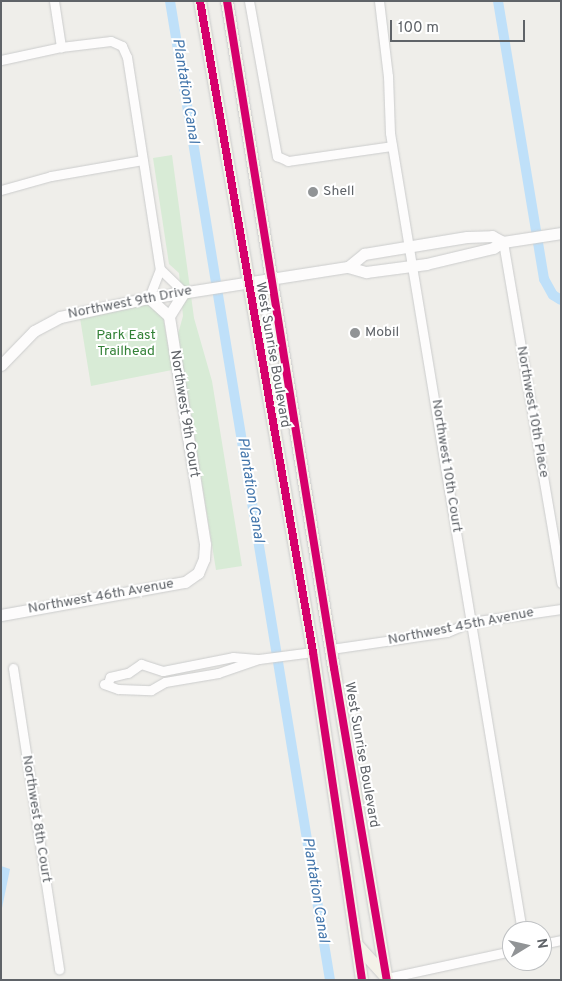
<!DOCTYPE html>
<style>
body{margin:0}
#map{position:relative;width:562px;height:981px;overflow:hidden;background:#efeeea;font-family:Overpass,sans-serif}
div>[style]{position:absolute}
[style*='--x']{left:calc(var(--x)*1px);top:calc(var(--y)*1px);width:calc(var(--w)*1px);rotate:calc(var(--a)*1deg)}
.green>*{inset:0;background:#d8ebd6}
.water>*{inset:0;background:#bfe0f9}
.canal>*{height:10px;margin:-5px;padding:0 5px;transform-origin:5px;border-radius:5px;background:#bfe0f9}
.roads{filter:drop-shadow(0 0 1px #cbcccc) drop-shadow(0 0 1px #cbcccc)}
.street>*{height:9px;margin:-4.5px;padding:0 4.5px;transform-origin:4.5px;border-radius:4.5px;background:#fdfcfc}
.secondary>*{height:11px;margin:-5.5px;padding:0 5.5px;transform-origin:5.5px;border-radius:5.5px;background:#fdfcfc}
.primary>*{height:12px;margin:-6px;padding:0 6px;transform-origin:6px;border-radius:6px;background:#f4f2e9}
.cycleway>*{height:8px;margin:-4px;padding:0 4px;transform-origin:4px;border-radius:4px;background:#d6006c}
.dots>*{width:14px;height:14px;translate:-50% -50%;box-sizing:border-box;border:2px solid #fff;border-radius:50%}
span{translate:-50% -50%;white-space:nowrap;text-align:center;line-height:1.15;-webkit-text-stroke:4px #fff;paint-order:stroke}
.poi-label{font-size:14px;color:#5f6368}
.left{translate:0 -50%;text-align:left}
.street-label{font-size:14px;color:#5f6368}
.park-label{font-size:14px;color:#348238}
.water-label{font-size:15px;color:#4174aa;font-style:italic}
.frame{position:absolute;inset:0;border:2px solid #5f6368;pointer-events:none}
.north{position:absolute;left:502px;top:921px;width:50px;height:50px;box-sizing:border-box;background:#fff;border:1px solid #bfc1c3;border-radius:50%;rotate:81deg;font-size:14px;font-weight:700;line-height:20px;text-align:center;color:#5f6368}
.north::after{content:'';display:block;margin:auto;width:18px;height:22px;background:#919496;clip-path:polygon(50% 0,100% 100%,50% 72%,0 100%)}
.scale{position:absolute;left:390px;top:20px;width:135px;height:22px;box-sizing:border-box;border:2px solid #5f6368;border-top:0;padding-left:6px;font-size:15px;line-height:18px;white-space:nowrap;color:#5f6368;-webkit-text-stroke:4px #fff;paint-order:stroke}
</style>
<div id="map">
<div class="green">
<div style="clip-path:polygon(172px 155px,194px 318px,212px 381px,242px 566px,216px 570px,178px 334px,183px 316px,179px 273px,169px 264px,153px 158px)"></div>
<div style="clip-path:polygon(139px 300px,156px 308px,163px 316px,172px 370px,91px 386px,80px 318px,134px 308px)"></div>
</div>
<div class="water">
<div style="clip-path:polygon(1px 866px,10px 869px,1px 913px)"></div>
</div>
<div class="canal">
<div style="--x:170;--y:1;--w:992;--a:80.72"></div>
<div style="--x:498;--y:1;--w:282;--a:80.6"></div>
<div style="--x:544;--y:279;--w:18;--a:61"></div>
<div style="--x:553;--y:295;--w:9;--a:32"></div>
</div>
<div class="roads">
<div class="street">
<div style="--x:54;--y:1;--w:47;--a:81.3"></div>
<div style="--x:249;--y:1;--w:158;--a:79.8"></div>
<div style="--x:277;--y:156;--w:12;--a:24"></div>
<div style="--x:288;--y:161;--w:105;--a:-8.2"></div>
<div style="--x:379;--y:1;--w:76;--a:83.2"></div>
<div style="--x:388;--y:76;--w:57;--a:88"></div>
<div style="--x:390;--y:133;--w:809;--a:80.61"></div>
<div style="--x:1;--y:60;--w:61;--a:-12.2"></div>
<div style="--x:61;--y:47;--w:50;--a:-6.8"></div>
<div style="--x:111;--y:41;--w:12;--a:24"></div>
<div style="--x:122;--y:46;--w:12;--a:66"></div>
<div style="--x:127;--y:57;--w:215;--a:81.2"></div>
<div style="--x:160;--y:269;--w:31;--a:111"></div>
<div style="--x:1;--y:190;--w:52;--a:-15.6"></div>
<div style="--x:51;--y:176;--w:93;--a:-9.9"></div>
<div style="--x:503;--y:242;--w:346;--a:80.3"></div>
<div style="--x:160;--y:269;--w:33;--a:44"></div>
<div style="--x:331;--y:649;--w:117;--a:-8.3"></div>
<div style="--x:447;--y:632;--w:26;--a:-23"></div>
<div style="--x:471;--y:622;--w:91;--a:-8.2"></div>
<div style="--x:13;--y:668;--w:305;--a:81.3"></div>
<div style="--x:108;--y:683;--w:6;--a:-72"></div>
<div style="--x:110;--y:677;--w:18;--a:-13"></div>
<div style="--x:128;--y:673;--w:16;--a:-35"></div>
<div style="--x:141;--y:664;--w:23;--a:18"></div>
<div style="--x:163;--y:671;--w:71;--a:-11.3"></div>
<div style="--x:233;--y:657;--w:24;--a:5"></div>
<div style="--x:104;--y:684;--w:15;--a:20"></div>
<div style="--x:118;--y:689;--w:33;--a:2"></div>
<div style="--x:151;--y:690;--w:16;--a:-30"></div>
<div style="--x:165;--y:682;--w:54;--a:-9.6"></div>
<div style="--x:218;--y:673;--w:43;--a:-18.9"></div>
<div style="--x:259;--y:659;--w:54;--a:-7.4"></div>
<div style="--x:542;--y:944;--w:19;--a:-12"></div>
<div style="--x:387;--y:978;--w:128;--a:-12.2"></div>
</div>
<div class="secondary">
<div style="--x:348;--y:267;--w:21;--a:-39"></div>
<div style="--x:364;--y:254;--w:104;--a:-9.4"></div>
<div style="--x:467;--y:237;--w:25;--a:-2"></div>
<div style="--x:492;--y:236;--w:13;--a:29"></div>
<div style="--x:149;--y:298;--w:27;--a:42"></div>
<div style="--x:1;--y:365;--w:47;--a:-45.9"></div>
<div style="--x:34;--y:331;--w:30;--a:-28"></div>
<div style="--x:60;--y:317;--w:91;--a:-12.1"></div>
<div style="--x:149;--y:298;--w:201;--a:-8.9"></div>
<div style="--x:348;--y:267;--w:19;--a:16"></div>
<div style="--x:366;--y:272;--w:61;--a:-7.6"></div>
<div style="--x:426;--y:264;--w:69;--a:-13.4"></div>
<div style="--x:493;--y:248;--w:12;--a:-31"></div>
<div style="--x:503;--y:242;--w:59;--a:-8.8"></div>
<div style="--x:1;--y:615;--w:187;--a:-10.2"></div>
<div style="--x:185;--y:582;--w:16;--a:-35"></div>
<div style="--x:198;--y:573;--w:15;--a:-67"></div>
<div style="--x:204;--y:559;--w:15;--a:-86"></div>
<div style="--x:205;--y:544;--w:231;--a:-99"></div>
<div style="--x:169;--y:316;--w:28;--a:-58"></div>
</div>
<div class="primary">
<div style="--x:200;--y:1;--w:661;--a:80.15"></div>
<div style="--x:313;--y:652;--w:332;--a:81.5"></div>
<div style="--x:227;--y:1;--w:676;--a:80.89"></div>
<div style="--x:334;--y:668;--w:316;--a:80.4"></div>
<div style="--x:358;--y:946;--w:43;--a:47.8"></div>
</div>
</div>
<div class="cycleway">
<div style="--x:200;--y:1;--w:661;--a:80.15"></div>
<div style="--x:313;--y:652;--w:332;--a:81.5"></div>
<div style="--x:227;--y:1;--w:676;--a:80.89"></div>
<div style="--x:334;--y:668;--w:316;--a:80.4"></div>
</div>
<div class="dots">
<div style="left:313px;top:192px;background:#919496"></div>
<div style="left:355px;top:333px;background:#919496"></div>
</div>
<div class="poi-label">
<span class="left" style="left:323px;top:192px">Shell</span>
<span class="left" style="left:365px;top:333px">Mobil</span>
</div>
<div class="street-label">
<span style="left:130px;top:303px;rotate:-11deg">Northwest 9th Drive</span>
<span style="left:272px;top:355px;rotate:80deg">West Sunrise Boulevard</span>
<span style="left:532px;top:412px;rotate:80deg">Northwest 10th Place</span>
<span style="left:184px;top:414px;rotate:81deg">Northwest 9th Court</span>
<span style="left:446px;top:466px;rotate:81deg">Northwest 10th Court</span>
<span style="left:101px;top:597px;rotate:-10deg">Northwest 46th Avenue</span>
<span style="left:461px;top:627px;rotate:-11deg">Northwest 45th Avenue</span>
<span style="left:361px;top:755px;rotate:80deg">West Sunrise Boulevard</span>
<span style="left:36px;top:819px;rotate:81deg">Northwest 8th Court</span>
</div>
<div class="park-label">
<span style="left:126px;top:344px">Park East<br>Trailhead</span>
</div>
<div class="water-label">
<span style="left:185px;top:91px;rotate:81deg">Plantation Canal</span>
<span style="left:250px;top:490px;rotate:81deg">Plantation Canal</span>
<span style="left:315px;top:890px;rotate:81deg">Plantation Canal</span>
</div>
<div class="frame"></div>
<div class="north">N</div>
<div class="scale">100 m</div>
</div>
